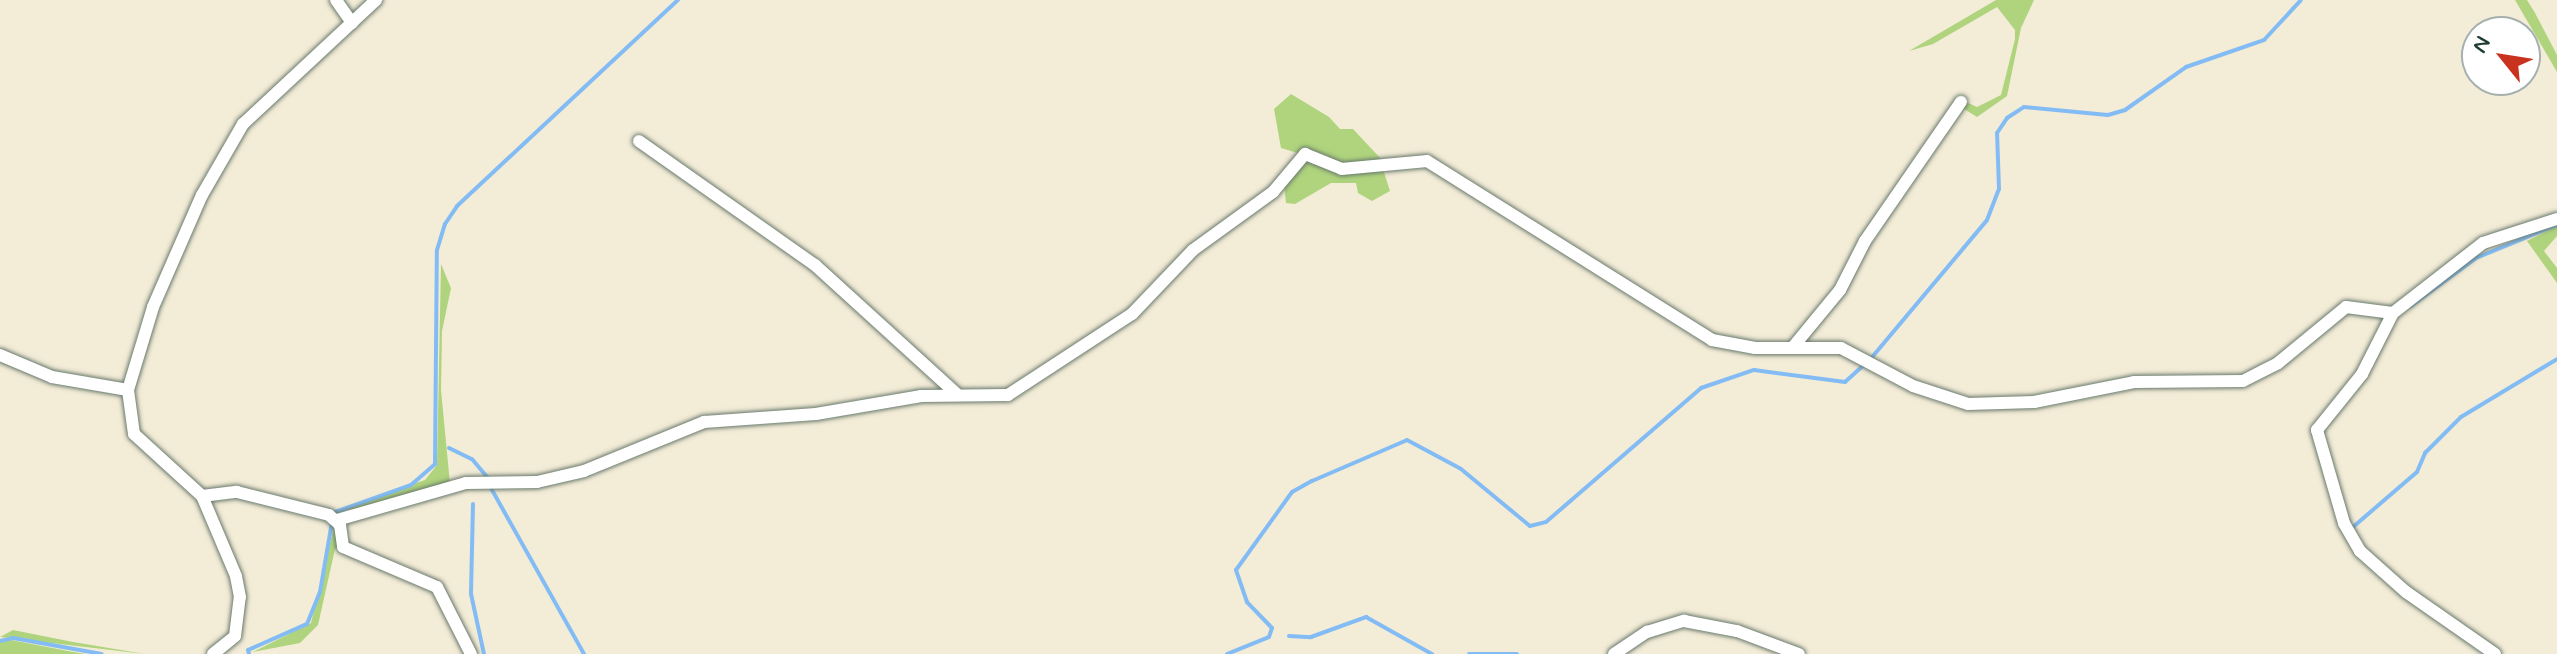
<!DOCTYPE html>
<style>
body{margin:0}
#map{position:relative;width:2557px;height:654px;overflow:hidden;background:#f3ecd7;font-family:Mynerve,sans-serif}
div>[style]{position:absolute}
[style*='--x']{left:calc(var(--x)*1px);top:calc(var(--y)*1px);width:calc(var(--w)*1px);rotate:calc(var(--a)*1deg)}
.green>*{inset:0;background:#afd47d}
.stream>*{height:4px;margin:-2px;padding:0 2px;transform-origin:2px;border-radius:2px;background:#83bcf4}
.roads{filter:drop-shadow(0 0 2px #697a6d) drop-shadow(0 0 2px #697a6d)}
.street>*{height:12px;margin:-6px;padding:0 6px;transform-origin:6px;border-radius:6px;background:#fff}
span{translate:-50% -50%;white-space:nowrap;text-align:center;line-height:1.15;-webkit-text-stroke:8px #fff;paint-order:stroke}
.north{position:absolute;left:2461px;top:16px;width:80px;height:80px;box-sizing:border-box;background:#fff;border:2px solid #a5b1ae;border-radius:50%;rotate:300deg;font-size:22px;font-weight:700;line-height:32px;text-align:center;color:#1f3d34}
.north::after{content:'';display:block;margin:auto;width:28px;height:36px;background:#c8321e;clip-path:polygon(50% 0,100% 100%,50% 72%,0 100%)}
</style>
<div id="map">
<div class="green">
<div style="clip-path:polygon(1996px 0,2034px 0,2021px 28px,2007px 96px,1977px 117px,1961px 107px,1964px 101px,1977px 107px,2001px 95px,2015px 39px,2015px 30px,1997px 7px,1933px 44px,1909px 51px)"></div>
<div style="clip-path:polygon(2515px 0,2527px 0,2535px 13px,2557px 55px,2557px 72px)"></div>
<div style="clip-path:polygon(1291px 94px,1329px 117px,1340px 129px,1353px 129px,1382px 160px,1344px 167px,1281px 148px,1274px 109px)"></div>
<div style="clip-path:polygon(1301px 160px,1382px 166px,1390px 191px,1372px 201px,1358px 193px,1356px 183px,1331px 183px,1295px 204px,1286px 203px,1284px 183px)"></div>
<div style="clip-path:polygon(2557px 226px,2557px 236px,2544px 251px,2557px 268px,2557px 283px,2527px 241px)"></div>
<div style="clip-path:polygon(441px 264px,451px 288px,442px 331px,441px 390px,450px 484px,339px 517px,360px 502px,425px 480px,437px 465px)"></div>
<div style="clip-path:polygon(335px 523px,340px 549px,335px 549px,318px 625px,300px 643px,253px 652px,311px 623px)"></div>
<div style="clip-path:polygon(13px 630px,73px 642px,145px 654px,0 637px)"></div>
<div style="clip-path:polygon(11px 640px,68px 651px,86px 654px,0 654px,0 641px)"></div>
</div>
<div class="stream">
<div style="--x:2411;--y:306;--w:81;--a:-36.4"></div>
<div style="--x:2476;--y:258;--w:87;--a:-22.4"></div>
<div style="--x:1873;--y:356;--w:177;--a:-50"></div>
<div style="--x:1987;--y:220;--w:33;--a:-69"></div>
<div style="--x:1999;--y:189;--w:56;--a:-92"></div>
<div style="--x:1997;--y:133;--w:18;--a:-56"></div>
<div style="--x:2007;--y:118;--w:20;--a:-33"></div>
<div style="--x:2024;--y:107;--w:84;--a:5.4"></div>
<div style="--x:2108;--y:115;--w:18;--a:-16"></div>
<div style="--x:2125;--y:110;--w:75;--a:-35.2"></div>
<div style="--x:2186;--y:67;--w:83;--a:-19.1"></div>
<div style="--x:2264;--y:40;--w:54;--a:-47.2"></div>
<div style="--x:449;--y:448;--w:25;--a:26"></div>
<div style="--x:472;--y:459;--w:26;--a:50"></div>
<div style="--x:492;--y:490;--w:188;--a:60.7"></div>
<div style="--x:473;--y:504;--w:90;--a:91.3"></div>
<div style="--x:471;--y:594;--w:61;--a:77.8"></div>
<div style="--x:335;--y:512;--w:81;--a:-19.6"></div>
<div style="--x:411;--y:485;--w:32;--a:-41"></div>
<div style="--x:435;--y:464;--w:214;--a:-89.5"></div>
<div style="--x:437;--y:250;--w:27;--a:-73"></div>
<div style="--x:445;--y:224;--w:22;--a:-56"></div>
<div style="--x:457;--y:206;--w:302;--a:-43"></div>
<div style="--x:2353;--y:527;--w:84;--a:-40.7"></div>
<div style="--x:2417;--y:472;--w:21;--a:-67"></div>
<div style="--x:2425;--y:453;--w:51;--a:-45"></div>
<div style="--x:2461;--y:417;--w:112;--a:-31.1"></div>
<div style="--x:1289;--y:636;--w:22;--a:3"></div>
<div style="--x:1311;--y:637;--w:59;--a:-20"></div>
<div style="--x:1366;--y:617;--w:76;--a:29.3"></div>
<div style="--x:0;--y:641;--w:13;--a:-13"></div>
<div style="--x:13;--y:638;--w:90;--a:10.2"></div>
<div style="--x:249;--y:654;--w:4;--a:-104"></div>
<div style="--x:248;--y:650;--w:64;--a:-23.8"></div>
<div style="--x:307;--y:624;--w:35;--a:-68"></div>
<div style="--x:320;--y:592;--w:71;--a:-80.3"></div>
<div style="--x:1227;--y:654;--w:45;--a:-22"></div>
<div style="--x:1269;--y:637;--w:9;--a:-72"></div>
<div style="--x:1272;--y:628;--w:36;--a:-134"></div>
<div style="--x:1247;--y:602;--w:34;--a:-109"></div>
<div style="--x:1236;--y:570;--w:96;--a:-54.3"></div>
<div style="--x:1292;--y:492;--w:23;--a:-29"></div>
<div style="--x:1312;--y:481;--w:103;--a:-23.3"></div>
<div style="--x:1407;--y:440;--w:61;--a:28.2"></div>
<div style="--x:1461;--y:469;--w:89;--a:39.6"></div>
<div style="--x:1530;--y:526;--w:16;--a:-14"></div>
<div style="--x:1546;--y:522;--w:205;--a:-40.8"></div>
<div style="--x:1701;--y:388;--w:56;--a:-18.8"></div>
<div style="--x:1754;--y:370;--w:92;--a:7.5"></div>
<div style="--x:1845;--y:382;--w:25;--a:-42"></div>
<div style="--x:1469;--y:654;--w:48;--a:0"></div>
</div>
<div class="roads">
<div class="street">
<div style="--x:336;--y:0;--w:28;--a:55"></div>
<div style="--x:639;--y:141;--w:215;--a:35.2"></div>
<div style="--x:815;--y:265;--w:192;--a:42.3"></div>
<div style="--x:1793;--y:347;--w:74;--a:-50.5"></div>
<div style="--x:1840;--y:290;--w:55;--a:-63"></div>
<div style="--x:1865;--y:241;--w:169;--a:-55.4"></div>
<div style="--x:0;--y:355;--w:56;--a:22.9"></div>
<div style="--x:52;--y:377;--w:77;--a:9.7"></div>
<div style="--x:202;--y:496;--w:35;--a:-7"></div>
<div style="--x:237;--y:492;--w:95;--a:14"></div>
<div style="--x:329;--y:515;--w:15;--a:42"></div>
<div style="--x:340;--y:525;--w:22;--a:82"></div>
<div style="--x:343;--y:547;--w:102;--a:23.1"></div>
<div style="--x:437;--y:587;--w:75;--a:63.1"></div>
<div style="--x:337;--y:520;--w:134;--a:-16"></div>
<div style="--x:466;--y:483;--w:71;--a:-0.8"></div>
<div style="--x:537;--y:482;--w:48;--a:-13.2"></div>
<div style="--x:584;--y:471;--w:130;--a:-22.2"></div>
<div style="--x:704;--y:422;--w:112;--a:-4.1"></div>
<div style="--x:816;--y:414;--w:107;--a:-9.7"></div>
<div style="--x:921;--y:396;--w:87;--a:-0.7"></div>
<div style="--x:1008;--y:395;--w:148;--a:-33.2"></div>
<div style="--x:1132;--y:314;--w:88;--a:-46.4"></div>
<div style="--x:1193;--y:250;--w:99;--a:-35.9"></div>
<div style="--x:1273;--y:192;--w:50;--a:-49.9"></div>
<div style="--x:1305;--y:154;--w:40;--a:22"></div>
<div style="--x:1342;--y:169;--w:85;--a:-5.4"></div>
<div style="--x:1427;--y:161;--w:337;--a:32.1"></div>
<div style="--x:1712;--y:340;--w:44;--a:10.5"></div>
<div style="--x:1755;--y:348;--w:86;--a:0"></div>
<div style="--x:1841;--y:348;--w:81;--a:27.8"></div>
<div style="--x:1913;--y:386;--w:58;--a:18.1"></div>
<div style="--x:1968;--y:404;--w:66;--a:-1.7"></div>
<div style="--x:2034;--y:402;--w:102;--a:-11.3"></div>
<div style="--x:2134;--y:382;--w:109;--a:-0.5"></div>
<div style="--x:2243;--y:381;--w:39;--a:-27"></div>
<div style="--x:2278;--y:363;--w:88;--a:-39.5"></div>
<div style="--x:2346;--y:307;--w:47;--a:7.3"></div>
<div style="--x:213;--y:654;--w:28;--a:-39"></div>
<div style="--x:235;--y:636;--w:39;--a:-83"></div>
<div style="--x:240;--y:597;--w:21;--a:-101"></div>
<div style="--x:236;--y:576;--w:87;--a:-113"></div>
<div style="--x:202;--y:496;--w:92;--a:-137.6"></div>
<div style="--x:134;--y:434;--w:44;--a:-97.8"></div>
<div style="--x:128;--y:390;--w:87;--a:-73.2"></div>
<div style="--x:153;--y:307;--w:122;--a:-66.4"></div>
<div style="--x:202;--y:195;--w:82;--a:-60"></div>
<div style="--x:243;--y:124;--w:182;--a:-43"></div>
<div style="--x:1614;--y:654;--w:40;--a:-34"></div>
<div style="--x:1647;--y:632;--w:39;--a:-17"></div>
<div style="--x:1684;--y:621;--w:54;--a:10.7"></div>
<div style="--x:1737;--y:631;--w:66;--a:20.4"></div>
<div style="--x:2495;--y:654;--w:108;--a:-145.1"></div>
<div style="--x:2406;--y:592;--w:62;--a:-138.3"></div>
<div style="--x:2360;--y:551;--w:32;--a:-120"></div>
<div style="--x:2344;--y:523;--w:97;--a:-106.2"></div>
<div style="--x:2317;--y:430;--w:72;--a:-51.2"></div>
<div style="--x:2362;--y:374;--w:68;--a:-63.1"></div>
<div style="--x:2393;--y:313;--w:114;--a:-37.9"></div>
<div style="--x:2483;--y:243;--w:78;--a:-18"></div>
</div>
</div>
<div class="north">N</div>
</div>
